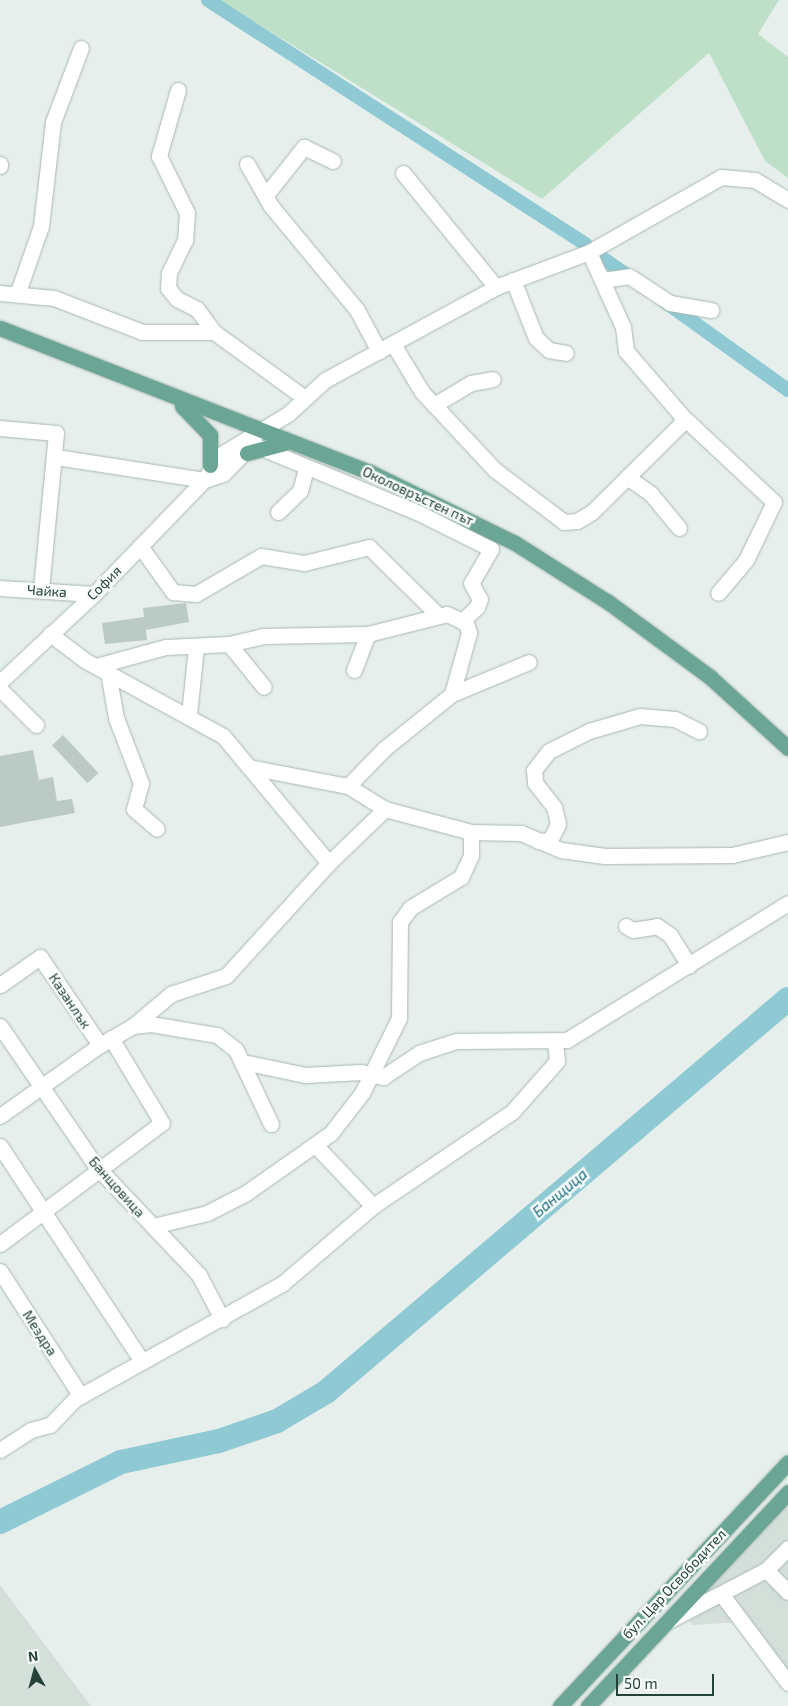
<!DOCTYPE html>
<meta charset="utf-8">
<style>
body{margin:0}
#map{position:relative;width:788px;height:1706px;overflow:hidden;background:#e6efeb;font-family:"Exo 2",sans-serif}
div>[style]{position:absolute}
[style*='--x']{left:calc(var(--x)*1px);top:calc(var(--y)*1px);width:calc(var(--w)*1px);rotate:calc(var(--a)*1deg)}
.built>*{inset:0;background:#d4dfda}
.green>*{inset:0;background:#bfe0c8}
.canal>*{height:14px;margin:-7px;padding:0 7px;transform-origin:7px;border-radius:7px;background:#8ec9d4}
.river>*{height:24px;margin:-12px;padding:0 12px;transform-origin:12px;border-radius:12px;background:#8ec9d4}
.building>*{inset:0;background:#bbcac4;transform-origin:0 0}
.roads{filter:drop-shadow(0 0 1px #a8b8b2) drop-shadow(0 0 1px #a8b8b2)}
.minor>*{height:15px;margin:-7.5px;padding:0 7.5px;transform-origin:7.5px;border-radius:7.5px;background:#fff}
.major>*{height:15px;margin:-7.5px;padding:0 7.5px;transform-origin:7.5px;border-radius:7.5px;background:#6aa596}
span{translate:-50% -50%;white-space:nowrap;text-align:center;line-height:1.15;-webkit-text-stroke:5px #f7fbf9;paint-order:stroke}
.street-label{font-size:14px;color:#24423a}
.water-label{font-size:15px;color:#1c6f80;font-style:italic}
.north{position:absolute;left:10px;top:1646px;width:50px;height:50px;-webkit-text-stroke:4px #f7fbf9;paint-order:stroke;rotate:353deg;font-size:14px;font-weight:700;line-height:20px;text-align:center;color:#24423a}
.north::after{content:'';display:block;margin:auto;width:18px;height:22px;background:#24423a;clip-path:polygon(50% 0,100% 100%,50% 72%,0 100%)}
.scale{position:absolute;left:616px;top:1674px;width:98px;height:22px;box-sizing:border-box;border:2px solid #24423a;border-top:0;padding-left:6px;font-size:15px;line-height:18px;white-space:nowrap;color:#24423a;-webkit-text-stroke:4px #f7fbf9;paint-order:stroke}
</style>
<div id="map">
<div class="built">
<div style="clip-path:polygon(788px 1505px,788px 1683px,742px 1622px,692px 1625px,684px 1613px)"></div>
<div style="clip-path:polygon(0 1585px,91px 1706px,0 1706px)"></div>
</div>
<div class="green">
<div style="clip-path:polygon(219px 0,779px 0,758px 34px,788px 57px,788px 178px,765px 161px,709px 53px,542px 199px)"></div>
</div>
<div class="canal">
<div style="--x:208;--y:0;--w:450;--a:32.9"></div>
<div style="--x:598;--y:255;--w:44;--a:34.8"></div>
<div style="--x:664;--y:301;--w:153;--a:35.7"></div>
</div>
<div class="river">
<div style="--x:0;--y:1522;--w:135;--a:-26.4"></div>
<div style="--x:121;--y:1462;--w:100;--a:-12.1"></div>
<div style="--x:219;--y:1441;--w:61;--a:-19"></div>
<div style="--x:277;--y:1421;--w:57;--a:-30.6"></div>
<div style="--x:326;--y:1392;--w:607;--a:-40.39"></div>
</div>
<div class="building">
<div style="clip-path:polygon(186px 603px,189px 622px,146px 630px,147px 640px,105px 644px,102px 623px,144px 617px,143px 608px)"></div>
<div style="left:63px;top:735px;width:52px;height:15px;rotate:47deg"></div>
<div style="clip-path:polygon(33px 750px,39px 780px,53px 777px,57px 801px,72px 799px,75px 813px,0 827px,0 756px)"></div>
</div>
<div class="roads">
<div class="minor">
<div style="--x:178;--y:90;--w:69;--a:106.1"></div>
<div style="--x:159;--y:156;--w:64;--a:63.8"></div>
<div style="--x:187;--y:213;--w:27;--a:94"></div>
<div style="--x:185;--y:240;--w:37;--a:116"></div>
<div style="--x:169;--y:273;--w:15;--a:94"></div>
<div style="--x:168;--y:288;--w:14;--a:51"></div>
<div style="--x:177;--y:299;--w:22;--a:27"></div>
<div style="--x:197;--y:309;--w:29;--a:54"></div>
<div style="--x:247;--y:164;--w:48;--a:60.3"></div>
<div style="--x:271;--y:206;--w:135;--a:50.4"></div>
<div style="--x:357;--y:310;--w:47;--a:61.8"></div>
<div style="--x:0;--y:166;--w:2;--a:-90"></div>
<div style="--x:403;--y:173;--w:147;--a:50.8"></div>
<div style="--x:265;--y:196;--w:63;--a:-51.5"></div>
<div style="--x:304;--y:147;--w:32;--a:26"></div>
<div style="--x:513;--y:280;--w:62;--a:68.4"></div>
<div style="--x:536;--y:338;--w:18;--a:43"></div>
<div style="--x:549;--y:350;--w:17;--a:10"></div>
<div style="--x:602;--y:280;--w:27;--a:-8"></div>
<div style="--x:629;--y:276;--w:49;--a:33.4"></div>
<div style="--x:670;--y:303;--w:42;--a:9.7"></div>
<div style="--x:18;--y:292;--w:70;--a:-70.8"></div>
<div style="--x:41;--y:226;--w:105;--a:-83.4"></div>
<div style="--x:53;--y:122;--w:79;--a:-69.3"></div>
<div style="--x:0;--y:293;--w:54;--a:5.3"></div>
<div style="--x:54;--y:298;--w:94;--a:21.1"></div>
<div style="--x:142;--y:332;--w:72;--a:0"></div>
<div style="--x:214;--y:332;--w:112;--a:36"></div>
<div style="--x:393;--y:344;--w:56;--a:58.9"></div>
<div style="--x:422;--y:392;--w:107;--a:46.9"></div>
<div style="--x:495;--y:470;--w:86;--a:37"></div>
<div style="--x:564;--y:522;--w:13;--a:-4"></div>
<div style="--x:577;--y:521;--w:17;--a:-31"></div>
<div style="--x:592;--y:512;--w:125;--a:-44.7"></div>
<div style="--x:681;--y:424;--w:8;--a:-83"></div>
<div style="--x:682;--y:416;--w:86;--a:-130.7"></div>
<div style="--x:626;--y:351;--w:24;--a:-97"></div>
<div style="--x:623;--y:327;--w:82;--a:-114.4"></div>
<div style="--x:434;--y:405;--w:43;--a:-30.7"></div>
<div style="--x:471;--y:383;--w:22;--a:-10"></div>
<div style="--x:682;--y:416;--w:126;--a:43.1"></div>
<div style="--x:774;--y:502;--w:64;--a:115.8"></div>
<div style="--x:746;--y:560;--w:43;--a:130.3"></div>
<div style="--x:0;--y:428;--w:56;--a:5.1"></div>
<div style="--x:56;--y:433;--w:158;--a:95.5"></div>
<div style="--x:259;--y:447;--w:171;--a:22.4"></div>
<div style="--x:417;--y:512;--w:83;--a:26.6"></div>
<div style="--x:491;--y:549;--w:39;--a:120"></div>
<div style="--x:471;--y:583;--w:18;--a:61"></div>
<div style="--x:480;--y:599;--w:9;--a:111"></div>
<div style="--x:477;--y:607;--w:21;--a:137"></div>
<div style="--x:56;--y:457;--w:150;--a:8.8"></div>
<div style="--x:204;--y:480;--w:20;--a:-18"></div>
<div style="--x:223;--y:474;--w:43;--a:-45.9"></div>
<div style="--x:627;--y:477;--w:29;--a:35"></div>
<div style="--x:651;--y:494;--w:44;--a:50.5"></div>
<div style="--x:278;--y:512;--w:30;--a:-44"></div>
<div style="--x:300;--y:491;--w:24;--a:-75"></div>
<div style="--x:140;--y:546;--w:57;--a:54.3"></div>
<div style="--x:173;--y:592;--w:23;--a:5"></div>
<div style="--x:196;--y:594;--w:75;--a:-30.3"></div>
<div style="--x:261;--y:556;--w:44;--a:9.2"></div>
<div style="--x:304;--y:563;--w:67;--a:-13.8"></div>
<div style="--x:369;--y:547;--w:95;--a:44.6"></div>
<div style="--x:0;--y:588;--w:94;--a:3.7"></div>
<div style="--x:50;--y:634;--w:45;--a:36.9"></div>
<div style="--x:86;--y:661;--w:156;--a:28.7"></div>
<div style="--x:223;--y:736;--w:165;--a:50.2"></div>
<div style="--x:229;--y:644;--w:55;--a:50.9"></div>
<div style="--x:96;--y:666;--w:73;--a:-15.2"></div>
<div style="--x:166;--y:647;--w:63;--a:-2.7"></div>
<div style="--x:229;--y:644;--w:35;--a:-13"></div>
<div style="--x:263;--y:636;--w:105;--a:-1.1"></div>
<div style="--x:368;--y:634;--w:81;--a:-14.2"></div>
<div style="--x:447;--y:614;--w:21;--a:25"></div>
<div style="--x:466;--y:623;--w:10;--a:73"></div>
<div style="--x:469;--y:633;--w:63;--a:105.6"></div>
<div style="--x:354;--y:670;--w:39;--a:-69"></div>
<div style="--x:108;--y:672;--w:47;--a:80.1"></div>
<div style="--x:116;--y:718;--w:70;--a:69"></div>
<div style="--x:141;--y:783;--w:27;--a:105"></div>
<div style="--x:134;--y:809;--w:30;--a:41"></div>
<div style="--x:0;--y:682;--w:129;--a:-43.1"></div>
<div style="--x:94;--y:594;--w:158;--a:-46"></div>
<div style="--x:204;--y:480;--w:30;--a:-57"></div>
<div style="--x:220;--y:455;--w:79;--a:-31.1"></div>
<div style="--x:288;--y:414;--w:50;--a:-42.6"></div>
<div style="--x:325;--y:380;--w:195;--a:-28.5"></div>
<div style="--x:496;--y:287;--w:99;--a:-20.6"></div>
<div style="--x:589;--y:252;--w:152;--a:-29.6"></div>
<div style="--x:721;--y:177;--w:34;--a:5"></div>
<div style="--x:755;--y:180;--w:39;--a:31"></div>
<div style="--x:0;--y:689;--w:51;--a:45"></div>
<div style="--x:189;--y:714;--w:67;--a:-84"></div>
<div style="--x:249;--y:767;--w:101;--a:10.9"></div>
<div style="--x:348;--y:786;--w:44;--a:31.9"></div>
<div style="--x:385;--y:809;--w:89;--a:15"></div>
<div style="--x:471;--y:832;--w:50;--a:1.1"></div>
<div style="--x:521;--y:833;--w:43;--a:23"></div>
<div style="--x:561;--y:850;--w:44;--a:7.8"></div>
<div style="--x:605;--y:856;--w:127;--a:-0.5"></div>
<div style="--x:732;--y:855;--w:57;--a:-13.1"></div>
<div style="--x:348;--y:786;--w:52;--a:-45.8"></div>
<div style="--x:384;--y:749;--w:87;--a:-39"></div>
<div style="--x:452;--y:694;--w:83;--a:-22.6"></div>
<div style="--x:538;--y:841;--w:12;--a:-5"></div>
<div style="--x:550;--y:840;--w:18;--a:-63"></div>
<div style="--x:558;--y:824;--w:17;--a:-103"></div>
<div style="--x:554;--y:807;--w:31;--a:-128"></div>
<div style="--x:535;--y:783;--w:13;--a:-94"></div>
<div style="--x:534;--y:770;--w:24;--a:-52"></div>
<div style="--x:549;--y:751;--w:45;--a:-26.6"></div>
<div style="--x:589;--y:731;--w:53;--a:-16.4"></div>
<div style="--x:640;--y:716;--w:35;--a:5"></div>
<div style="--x:675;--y:719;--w:27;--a:27"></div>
<div style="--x:626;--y:926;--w:8;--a:30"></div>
<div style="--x:633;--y:930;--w:24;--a:-9"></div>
<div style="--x:657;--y:926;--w:16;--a:35"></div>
<div style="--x:670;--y:935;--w:36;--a:58"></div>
<div style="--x:0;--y:985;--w:49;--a:-35"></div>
<div style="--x:40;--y:957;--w:107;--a:55.7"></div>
<div style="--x:0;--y:1026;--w:168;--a:55.6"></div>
<div style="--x:95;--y:1165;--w:151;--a:46.6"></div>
<div style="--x:199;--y:1275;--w:50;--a:62.4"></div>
<div style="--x:133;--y:1026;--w:50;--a:-40.1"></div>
<div style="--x:171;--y:994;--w:58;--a:-18.1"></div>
<div style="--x:226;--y:976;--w:153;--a:-47.7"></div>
<div style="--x:329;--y:863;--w:78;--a:-44"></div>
<div style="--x:243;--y:1062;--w:63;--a:11.8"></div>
<div style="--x:305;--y:1075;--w:56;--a:-3.1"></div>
<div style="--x:361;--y:1072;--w:23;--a:13"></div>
<div style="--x:383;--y:1077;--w:43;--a:-33.7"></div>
<div style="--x:419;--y:1053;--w:40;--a:-18"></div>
<div style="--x:457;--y:1041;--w:110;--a:-0.5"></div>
<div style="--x:567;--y:1040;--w:260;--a:-31.8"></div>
<div style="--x:0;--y:1116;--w:123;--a:-35.4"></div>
<div style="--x:100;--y:1045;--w:38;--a:-30"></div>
<div style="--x:133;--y:1026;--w:18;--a:-6"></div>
<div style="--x:151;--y:1024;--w:67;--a:9.5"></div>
<div style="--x:217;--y:1035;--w:24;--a:38"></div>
<div style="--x:236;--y:1050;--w:82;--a:64.7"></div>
<div style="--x:0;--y:1146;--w:256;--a:56.6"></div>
<div style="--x:317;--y:1147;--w:81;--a:46.5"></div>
<div style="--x:153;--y:1226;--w:56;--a:-13.5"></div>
<div style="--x:207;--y:1213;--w:44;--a:-27.1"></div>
<div style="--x:246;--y:1193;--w:104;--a:-35.2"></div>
<div style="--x:331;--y:1133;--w:51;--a:-52.2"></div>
<div style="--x:362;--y:1093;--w:84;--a:-63.7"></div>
<div style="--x:399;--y:1018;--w:96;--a:-89.4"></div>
<div style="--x:400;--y:922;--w:17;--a:-54"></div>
<div style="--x:410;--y:908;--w:60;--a:-31.3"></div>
<div style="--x:461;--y:877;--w:23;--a:-65"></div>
<div style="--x:471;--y:856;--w:24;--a:-90"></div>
<div style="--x:0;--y:1244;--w:202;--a:-36.8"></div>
<div style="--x:162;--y:1123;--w:99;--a:-121"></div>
<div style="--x:0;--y:1271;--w:149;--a:57.1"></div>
<div style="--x:0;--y:1450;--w:37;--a:-33"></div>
<div style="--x:31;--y:1430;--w:20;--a:-15"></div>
<div style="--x:50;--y:1425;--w:36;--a:-46"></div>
<div style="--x:75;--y:1399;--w:238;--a:-29.1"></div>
<div style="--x:283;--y:1283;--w:118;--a:-40.5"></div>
<div style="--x:373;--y:1206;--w:168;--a:-34.1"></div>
<div style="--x:512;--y:1112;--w:68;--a:-48.6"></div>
<div style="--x:557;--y:1061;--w:20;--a:-96"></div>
<div style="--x:788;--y:1548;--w:31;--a:135"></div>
<div style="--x:766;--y:1570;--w:31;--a:45"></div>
<div style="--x:722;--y:1595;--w:110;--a:53.1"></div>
<div style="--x:668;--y:1621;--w:110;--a:-27.5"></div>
</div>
<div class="major">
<div style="--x:0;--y:328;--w:397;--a:21.3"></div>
<div style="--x:370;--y:472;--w:161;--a:26.1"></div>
<div style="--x:515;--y:543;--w:110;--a:32.4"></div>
<div style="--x:608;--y:602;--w:127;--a:36.3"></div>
<div style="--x:710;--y:677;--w:105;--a:42.3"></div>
<div style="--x:182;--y:406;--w:40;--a:46"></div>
<div style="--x:210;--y:435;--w:30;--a:90"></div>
<div style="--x:247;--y:453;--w:38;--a:-15"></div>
<div style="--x:560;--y:1706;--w:334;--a:-46.9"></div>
<div style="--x:588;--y:1706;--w:293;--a:-46.9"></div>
</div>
</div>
<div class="street-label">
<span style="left:418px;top:496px;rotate:25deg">Околовръстен път</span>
<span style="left:104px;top:583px;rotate:-45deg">София</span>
<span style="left:47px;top:591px;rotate:4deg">Чайка</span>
<span style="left:70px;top:1001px;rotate:56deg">Казанлък</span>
<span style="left:117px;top:1187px;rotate:48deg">Банщовица</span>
<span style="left:40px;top:1333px;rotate:57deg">Мездра</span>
<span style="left:674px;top:1584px;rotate:-47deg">бул. Цар Освободител</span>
</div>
<div class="water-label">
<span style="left:560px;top:1193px;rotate:-40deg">Банщица</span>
</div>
<div class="north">N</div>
<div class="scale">50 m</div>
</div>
